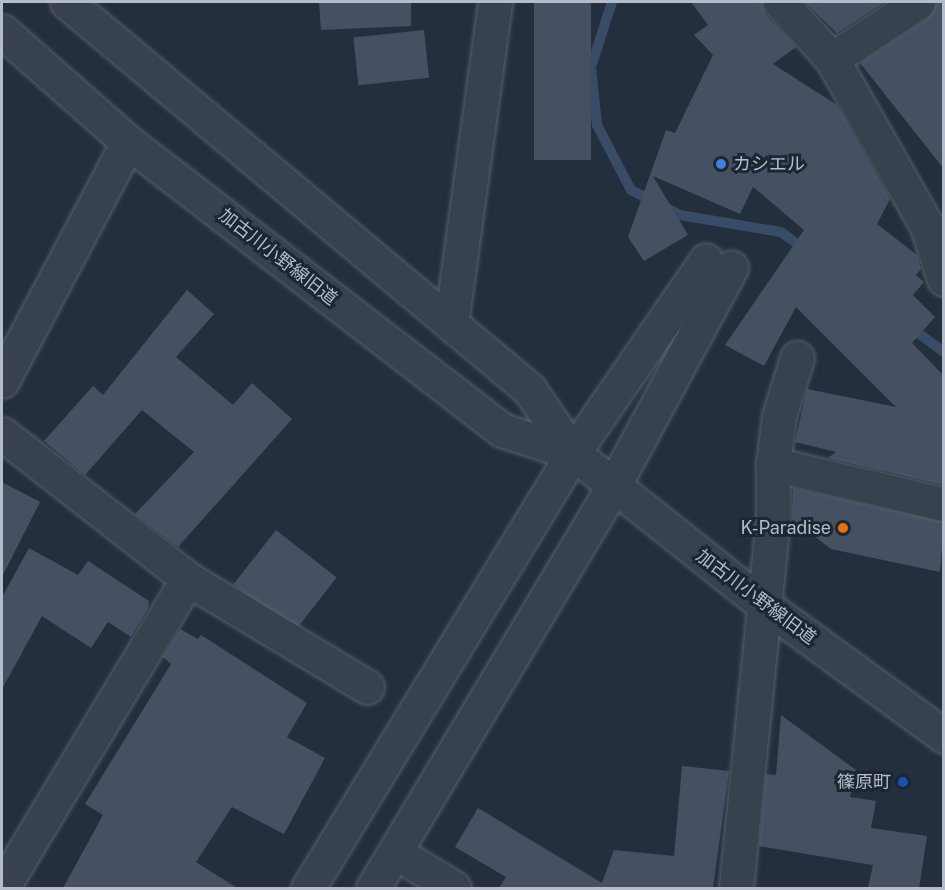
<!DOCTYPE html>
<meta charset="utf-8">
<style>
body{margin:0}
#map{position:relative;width:945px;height:890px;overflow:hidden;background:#242f3e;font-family:"Public Sans","Noto Sans JP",sans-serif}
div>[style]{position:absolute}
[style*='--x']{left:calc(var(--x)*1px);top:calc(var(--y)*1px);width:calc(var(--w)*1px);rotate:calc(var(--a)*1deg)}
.stream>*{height:10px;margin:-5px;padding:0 5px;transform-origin:5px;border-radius:5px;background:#394c67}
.building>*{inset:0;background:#455162;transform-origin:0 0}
.roads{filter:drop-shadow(0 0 2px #565f6c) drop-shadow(0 0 2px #565f6c)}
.minor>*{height:33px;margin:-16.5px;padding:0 16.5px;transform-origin:16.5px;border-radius:16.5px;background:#38414e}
.dots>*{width:16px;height:16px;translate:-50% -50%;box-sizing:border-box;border:3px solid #1d2633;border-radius:50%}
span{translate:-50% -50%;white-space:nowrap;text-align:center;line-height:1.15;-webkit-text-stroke:6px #1d2633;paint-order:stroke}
.poi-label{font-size:18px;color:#b4bcc9}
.left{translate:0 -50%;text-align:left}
.right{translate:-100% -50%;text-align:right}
.street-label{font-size:18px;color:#b4bcc9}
.frame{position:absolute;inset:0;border:3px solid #b4bcc9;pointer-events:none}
</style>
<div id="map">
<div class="stream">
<div style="--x:612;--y:2;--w:68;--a:107.9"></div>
<div style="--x:591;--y:67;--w:58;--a:84.1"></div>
<div style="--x:597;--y:125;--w:73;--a:62.4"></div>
<div style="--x:631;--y:190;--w:55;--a:27"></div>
<div style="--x:680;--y:215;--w:102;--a:9.6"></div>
<div style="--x:781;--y:232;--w:31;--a:36"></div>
<div style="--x:910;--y:327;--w:42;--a:36.3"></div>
</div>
<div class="building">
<div style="clip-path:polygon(319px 2px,411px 2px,411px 26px,321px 30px)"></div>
<div style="left:534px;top:2px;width:57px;height:158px"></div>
<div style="clip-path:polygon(691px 2px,762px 2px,766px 15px,796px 47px,773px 64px,837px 105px,890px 199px,877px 224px,917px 255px,921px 269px,916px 275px,924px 282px,913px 295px,935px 317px,912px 343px,944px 376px,944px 485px,828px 458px,836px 452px,795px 442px,807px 389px,896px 407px,796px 307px,764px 366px,725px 345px,804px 230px,753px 187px,740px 214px,653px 176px,688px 235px,644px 261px,628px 237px,666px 130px,675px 133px,713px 55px,694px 35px,708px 25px)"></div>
<div style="clip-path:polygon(805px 2px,885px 2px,837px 33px)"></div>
<div style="clip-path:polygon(937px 2px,944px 2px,944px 169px,860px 63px,928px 18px)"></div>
<div style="left:424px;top:30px;width:48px;height:71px;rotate:84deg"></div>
<div style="clip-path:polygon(187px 290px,214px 314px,176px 357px,233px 405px,252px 383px,292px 419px,178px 547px,135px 514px,194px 452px,142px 410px,85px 475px,44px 441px,93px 386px,103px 395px)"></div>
<div style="clip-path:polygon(2px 482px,40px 502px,2px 577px)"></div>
<div style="clip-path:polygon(793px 488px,944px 522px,940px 572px,831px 549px,792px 519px)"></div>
<div style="left:276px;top:530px;width:77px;height:69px;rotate:38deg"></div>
<div style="clip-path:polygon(29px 548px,78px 575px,88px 561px,149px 601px,148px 609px,131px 637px,108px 622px,91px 648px,42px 616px,2px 689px,2px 597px)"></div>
<div style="clip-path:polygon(180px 629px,198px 639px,201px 635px,307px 703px,287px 737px,325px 758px,284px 834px,232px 807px,196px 862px,237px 888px,63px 888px,103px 815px,85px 804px,171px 664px,163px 657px)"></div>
<div style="clip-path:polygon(781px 715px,856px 770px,850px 797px,876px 801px,871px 828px,927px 836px,919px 888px,868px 888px,873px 865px,759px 846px,766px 774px,776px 775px)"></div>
<div style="clip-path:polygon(682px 766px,729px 771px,713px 888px,499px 888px,506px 877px,455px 847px,478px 808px,602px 883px,614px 850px,674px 856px)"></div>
</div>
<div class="roads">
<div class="minor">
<div style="--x:67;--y:2;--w:603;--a:39.95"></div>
<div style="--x:529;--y:389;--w:78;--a:55.5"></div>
<div style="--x:573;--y:453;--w:243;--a:38.5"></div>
<div style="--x:763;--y:604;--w:224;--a:36.1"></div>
<div style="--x:780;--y:2;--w:77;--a:47.6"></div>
<div style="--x:832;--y:59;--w:192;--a:60.4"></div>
<div style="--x:927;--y:226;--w:56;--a:72.2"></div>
<div style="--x:2;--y:31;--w:168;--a:41.4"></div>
<div style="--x:128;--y:142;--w:472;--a:37.6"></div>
<div style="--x:502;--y:430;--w:75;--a:17.9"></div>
<div style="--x:832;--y:59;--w:103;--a:-33.5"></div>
<div style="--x:451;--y:324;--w:325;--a:-82.2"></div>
<div style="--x:2;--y:381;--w:270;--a:-62.2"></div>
<div style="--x:2;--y:434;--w:236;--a:37.9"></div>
<div style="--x:188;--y:579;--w:209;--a:31.1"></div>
<div style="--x:773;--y:464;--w:176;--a:13.2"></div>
<div style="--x:395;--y:852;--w:69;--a:31.4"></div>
<div style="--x:2;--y:888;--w:361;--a:-59"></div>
<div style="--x:308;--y:888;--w:509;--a:-58.65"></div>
<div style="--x:573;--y:453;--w:234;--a:-55.4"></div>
<div style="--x:373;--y:888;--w:470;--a:-59.1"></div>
<div style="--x:614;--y:485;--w:247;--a:-61.7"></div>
<div style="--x:736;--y:888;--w:373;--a:-84.3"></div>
<div style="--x:773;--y:517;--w:53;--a:-90"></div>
<div style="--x:773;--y:464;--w:48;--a:-82.9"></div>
<div style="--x:779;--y:416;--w:61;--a:-72.8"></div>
</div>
</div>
<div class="dots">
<div style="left:721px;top:164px;background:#3f7fe0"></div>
<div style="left:843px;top:528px;background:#e8710a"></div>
<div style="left:903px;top:782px;background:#1a4fb4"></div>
</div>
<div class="poi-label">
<span class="left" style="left:733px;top:164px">カシエル</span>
<span class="right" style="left:831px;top:528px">K-Paradise</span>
<span class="right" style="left:891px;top:782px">篠原町</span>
</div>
<div class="street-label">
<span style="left:278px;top:257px;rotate:38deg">加古川小野線旧道</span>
<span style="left:756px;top:597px;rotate:37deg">加古川小野線旧道</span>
</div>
<div class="frame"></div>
</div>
